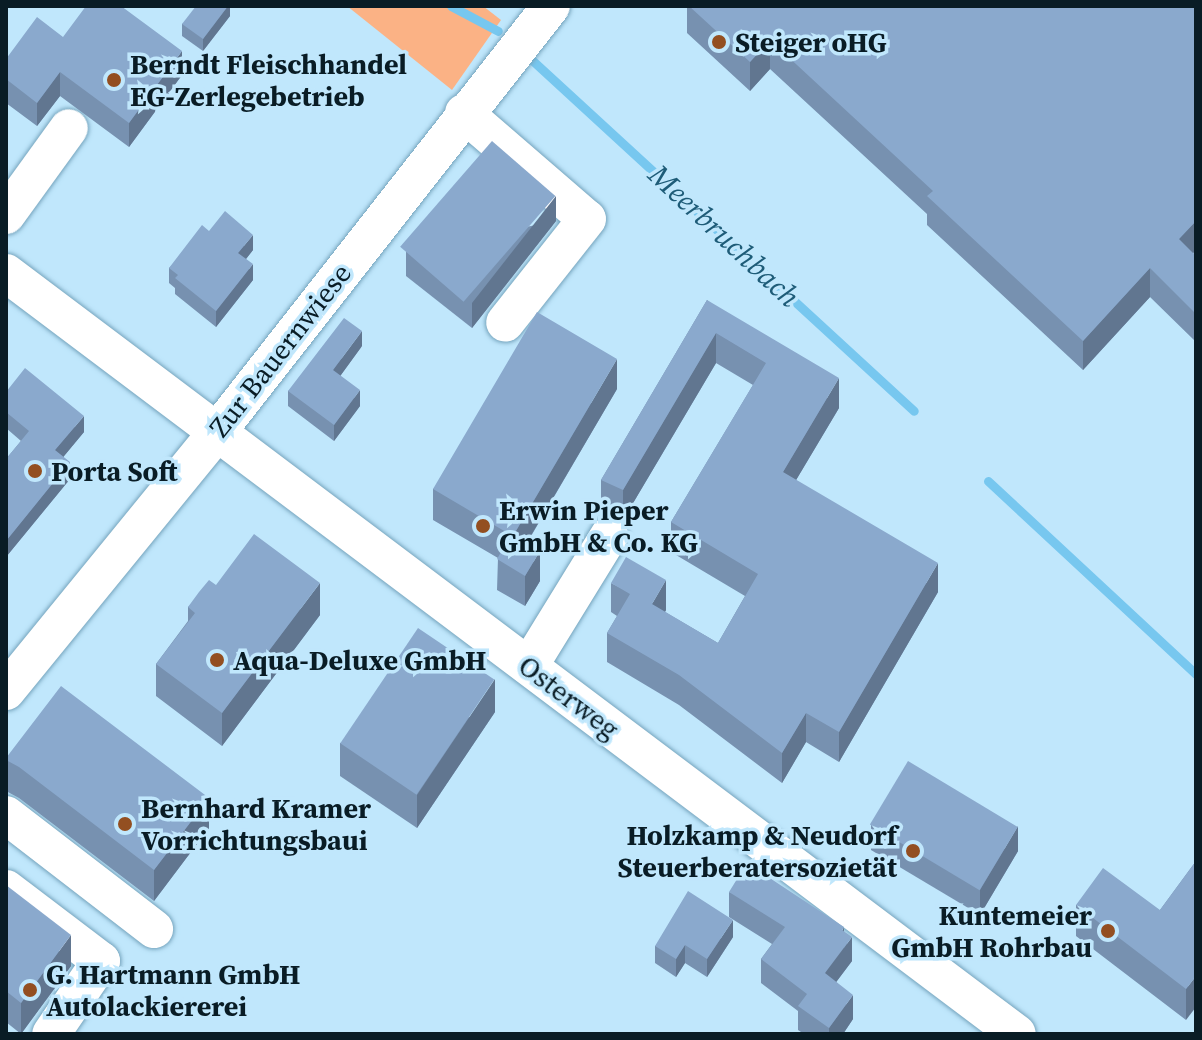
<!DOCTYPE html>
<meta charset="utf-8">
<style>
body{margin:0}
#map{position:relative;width:1202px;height:1040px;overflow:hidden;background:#c0e7fc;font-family:"Source Serif 4",serif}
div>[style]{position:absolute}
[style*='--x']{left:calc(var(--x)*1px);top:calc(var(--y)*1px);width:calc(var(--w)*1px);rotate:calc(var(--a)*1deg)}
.green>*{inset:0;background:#fbb285}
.stream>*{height:9px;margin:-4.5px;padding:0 4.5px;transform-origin:4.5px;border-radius:4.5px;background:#77c7ef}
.roads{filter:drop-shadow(0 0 2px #75a4bd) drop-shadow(0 0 2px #75a4bd)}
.minor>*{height:38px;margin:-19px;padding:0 19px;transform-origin:19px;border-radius:19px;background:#fff}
.wall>*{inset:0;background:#7791b0}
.shaded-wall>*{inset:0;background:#617690}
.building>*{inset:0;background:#8aa9cd;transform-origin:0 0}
.dots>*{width:22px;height:22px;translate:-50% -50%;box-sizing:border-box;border:4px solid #c0e7fc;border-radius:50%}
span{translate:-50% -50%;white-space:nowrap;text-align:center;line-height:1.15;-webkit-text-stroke:7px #c0e7fc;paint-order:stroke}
.poi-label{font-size:28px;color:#091c25;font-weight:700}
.left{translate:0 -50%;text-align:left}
.right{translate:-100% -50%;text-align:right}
.street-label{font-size:28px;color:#091c25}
.water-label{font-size:30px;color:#1e5c78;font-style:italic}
.frame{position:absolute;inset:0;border:8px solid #091c25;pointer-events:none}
</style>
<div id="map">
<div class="green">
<div style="clip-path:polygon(347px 6px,483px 6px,501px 20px,452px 90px)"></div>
</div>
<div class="stream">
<div style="--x:451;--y:6;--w:53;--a:28"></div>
<div style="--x:533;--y:61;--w:517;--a:42.57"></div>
<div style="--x:988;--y:481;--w:284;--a:42.9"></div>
</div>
<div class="roads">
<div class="minor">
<div style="--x:464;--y:113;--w:162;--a:40.8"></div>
<div style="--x:587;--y:219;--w:132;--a:128.3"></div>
<div style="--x:6;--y:215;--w:107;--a:-54.1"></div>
<div style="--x:6;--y:273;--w:1265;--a:36.97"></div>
<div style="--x:529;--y:666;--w:153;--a:-58.4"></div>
<div style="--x:6;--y:691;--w:334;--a:-50.8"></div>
<div style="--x:217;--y:432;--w:541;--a:-51.9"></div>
<div style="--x:6;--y:815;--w:187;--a:37.6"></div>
<div style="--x:6;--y:889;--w:119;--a:37.2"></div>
<div style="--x:101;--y:961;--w:88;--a:124.4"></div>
</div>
</div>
<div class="wall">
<div style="clip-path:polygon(230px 6px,230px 16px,203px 51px,182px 36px,182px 24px)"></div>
<div style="clip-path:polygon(687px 6px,1196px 6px,1196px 250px,1193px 253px,1196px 256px,1196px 342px,1150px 297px,1083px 370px,927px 225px,927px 214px,770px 69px,750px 91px,687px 33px)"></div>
<div style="clip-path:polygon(63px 37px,182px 75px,129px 147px,60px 96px,37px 126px,6px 103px,6px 59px)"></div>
<div style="clip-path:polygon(556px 221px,472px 328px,406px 276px,406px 251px)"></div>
<div style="clip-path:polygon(209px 231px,253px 250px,246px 259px,253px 280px,216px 327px,175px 294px,175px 288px,169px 283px,169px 268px)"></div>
<div style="clip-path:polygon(707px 300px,839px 408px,796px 480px,938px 592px,839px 762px,806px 742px,782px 783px,679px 705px,607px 662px,607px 633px,617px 616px,611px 612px,611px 583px,666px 610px,665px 612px,718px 643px,745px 596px,671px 552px,671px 522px,753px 385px,716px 363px,623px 520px,601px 510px,601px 480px)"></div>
<div style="clip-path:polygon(362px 346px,340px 376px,360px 406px,334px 441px,288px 406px,288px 391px)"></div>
<div style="clip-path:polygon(617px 389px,527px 543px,540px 581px,525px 606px,497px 590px,498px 558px,433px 520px,433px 489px)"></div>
<div style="clip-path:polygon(6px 392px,84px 432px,63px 457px,70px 479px,6px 557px,6px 459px,21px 441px,6px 428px)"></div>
<div style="clip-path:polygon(216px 585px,320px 615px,222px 746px,156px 696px,156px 664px,188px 621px,188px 607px)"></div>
<div style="clip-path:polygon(495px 712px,417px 828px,340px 776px,340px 743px)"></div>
<div style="clip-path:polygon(6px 758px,209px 828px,154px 901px,19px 798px,6px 791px)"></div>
<div style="clip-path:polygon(871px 825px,1018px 851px,980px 915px,871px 850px)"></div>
<div style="clip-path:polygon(1196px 861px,1186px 1020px,1076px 936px,1076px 905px,1160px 910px)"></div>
<div style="clip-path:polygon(6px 885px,71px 966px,21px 1034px,6px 1022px)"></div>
<div style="clip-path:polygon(729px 892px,844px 931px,852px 961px,836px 982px,853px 1019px,843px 1034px,804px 1034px,798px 1030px,798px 1011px,761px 983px,761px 959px,772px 944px,729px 917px)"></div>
<div style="clip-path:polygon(733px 937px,707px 977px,685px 963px,676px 977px,655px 963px,655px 946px)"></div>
</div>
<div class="shaded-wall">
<div style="clip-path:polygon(228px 6px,230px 6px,230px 16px,203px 51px,203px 39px)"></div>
<div style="clip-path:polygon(770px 40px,770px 69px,750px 91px,750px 62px)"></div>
<div style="clip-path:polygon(182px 51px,182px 75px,129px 147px,129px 123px)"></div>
<div style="clip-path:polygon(60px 72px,60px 96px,37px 126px,37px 103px)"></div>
<div style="clip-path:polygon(556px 196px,556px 221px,472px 328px,472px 303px)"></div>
<div style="clip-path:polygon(1196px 221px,1196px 250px,1179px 268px,1179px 239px)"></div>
<div style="clip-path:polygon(253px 235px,253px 250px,238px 269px,238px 253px)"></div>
<div style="clip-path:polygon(253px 264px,253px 280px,216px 327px,216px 311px)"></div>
<div style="clip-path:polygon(1150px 268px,1150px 297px,1083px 370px,1083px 341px)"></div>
<div style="clip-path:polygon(362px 331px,362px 346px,333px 386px,333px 370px)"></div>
<div style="clip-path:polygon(716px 333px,716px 363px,623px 520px,623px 490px)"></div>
<div style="clip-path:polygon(617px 359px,617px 389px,513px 566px,513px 536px)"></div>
<div style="clip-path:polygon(839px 378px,839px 408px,783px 502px,783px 472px)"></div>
<div style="clip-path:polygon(360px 390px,360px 406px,334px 441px,334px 425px)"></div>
<div style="clip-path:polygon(84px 416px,84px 432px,55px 467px,55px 450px)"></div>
<div style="clip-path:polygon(70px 462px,70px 479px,6px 557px,6px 541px)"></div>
<div style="clip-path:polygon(540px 551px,540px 581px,525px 606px,525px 576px)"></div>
<div style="clip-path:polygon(938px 563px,938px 592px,839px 762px,839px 732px)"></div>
<div style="clip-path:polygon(666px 580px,666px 610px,652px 634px,652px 604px)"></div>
<div style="clip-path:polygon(320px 583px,320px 615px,222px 746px,222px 713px)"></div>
<div style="clip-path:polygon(495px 679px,495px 712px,417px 828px,417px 795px)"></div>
<div style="clip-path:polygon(806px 713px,806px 742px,782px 783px,782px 753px)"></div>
<div style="clip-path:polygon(209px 798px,209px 828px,154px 901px,154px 870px)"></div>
<div style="clip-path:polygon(1018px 826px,1018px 851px,980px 915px,980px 890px)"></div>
<div style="clip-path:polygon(733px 920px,733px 937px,707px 977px,707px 959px)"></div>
<div style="clip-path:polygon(844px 927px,844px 948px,852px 937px,852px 961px,825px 997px,825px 973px)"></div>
<div style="clip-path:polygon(71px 935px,71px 966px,21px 1034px,21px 1003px)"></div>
<div style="clip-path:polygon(685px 945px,685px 963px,676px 977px,676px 959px)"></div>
<div style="clip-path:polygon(1196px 976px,1196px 1007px,1186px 1020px,1186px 989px)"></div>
<div style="clip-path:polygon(853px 995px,853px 1019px,843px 1034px,829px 1034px,829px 1028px)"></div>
</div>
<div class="building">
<div style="clip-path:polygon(86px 6px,121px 6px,182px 51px,129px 123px,60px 72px,37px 103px,6px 79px,6px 59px,37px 17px,63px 37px)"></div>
<div style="clip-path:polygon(196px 6px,228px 6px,203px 39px,182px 24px)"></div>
<div style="clip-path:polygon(689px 6px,1196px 6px,1196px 221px,1179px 239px,1196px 256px,1196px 314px,1150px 268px,1083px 341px,927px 196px,933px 191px,770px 40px,750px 62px)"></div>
<div style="left:492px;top:141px;width:84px;height:140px;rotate:41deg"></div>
<div style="clip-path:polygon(225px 211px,253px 235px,238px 253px,253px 264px,216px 311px,175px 278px,178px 275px,169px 268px,202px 225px,209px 231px)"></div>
<div style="clip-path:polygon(707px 300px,839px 378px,783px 472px,938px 563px,839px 732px,806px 713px,782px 753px,679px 675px,607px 633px,630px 594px,611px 583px,626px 557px,666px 580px,652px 604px,718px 643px,758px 574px,671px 522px,766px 363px,716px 333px,623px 490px,601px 480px)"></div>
<div style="clip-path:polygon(537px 312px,617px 359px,513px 536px,540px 551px,525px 576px,497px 559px,511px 535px,433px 489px)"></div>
<div style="clip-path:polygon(344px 318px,362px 331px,333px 370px,360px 390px,334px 425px,288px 391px)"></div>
<div style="clip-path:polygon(25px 368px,84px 416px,55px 450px,70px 462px,6px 541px,6px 459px,29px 431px,6px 412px,6px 392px)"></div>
<div style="clip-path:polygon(254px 534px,320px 583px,222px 713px,156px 664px,195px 613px,188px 607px,199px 592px,209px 580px,216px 585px)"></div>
<div style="left:418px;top:628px;width:92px;height:139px;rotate:34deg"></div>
<div style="clip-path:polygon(61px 686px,209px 798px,154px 870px,19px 767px,6px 760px,6px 758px)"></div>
<div style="left:908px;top:761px;width:128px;height:74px;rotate:31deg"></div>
<div style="clip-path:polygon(1196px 861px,1196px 976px,1186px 989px,1076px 905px,1103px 868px,1160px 910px)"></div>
<div style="clip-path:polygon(747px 863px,844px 927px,842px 930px,852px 937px,825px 973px,853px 995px,829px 1028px,798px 1006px,807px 994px,761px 959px,785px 927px,729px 892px)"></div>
<div style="clip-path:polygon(6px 885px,71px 935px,21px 1003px,6px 991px)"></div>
<div style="clip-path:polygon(688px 891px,733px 920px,707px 959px,685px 945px,676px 959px,655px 946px)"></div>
</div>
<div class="dots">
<div style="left:719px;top:42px;background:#934f21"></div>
<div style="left:114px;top:80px;background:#934f21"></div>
<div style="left:35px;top:471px;background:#934f21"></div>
<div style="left:483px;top:526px;background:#934f21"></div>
<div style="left:217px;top:660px;background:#934f21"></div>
<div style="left:125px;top:824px;background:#934f21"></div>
<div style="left:913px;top:851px;background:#934f21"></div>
<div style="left:1108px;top:931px;background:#934f21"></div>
<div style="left:30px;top:990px;background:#934f21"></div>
</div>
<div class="poi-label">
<span class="left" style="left:735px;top:42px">Steiger oHG</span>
<span class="left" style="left:130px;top:80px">Berndt Fleischhandel<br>EG-Zerlegebetrieb</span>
<span class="left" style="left:51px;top:471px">Porta Soft</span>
<span class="left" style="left:499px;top:526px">Erwin Pieper<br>GmbH &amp; Co. KG</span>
<span class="left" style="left:233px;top:660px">Aqua-Deluxe GmbH</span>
<span class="left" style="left:141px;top:824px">Bernhard Kramer<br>Vorrichtungsbaui</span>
<span class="right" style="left:897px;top:851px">Holzkamp &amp; Neudorf<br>Steuerberatersozietät</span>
<span class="right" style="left:1092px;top:931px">Kuntemeier<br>GmbH Rohrbau</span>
<span class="left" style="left:46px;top:990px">G. Hartmann GmbH<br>Autolackiererei</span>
</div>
<div class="street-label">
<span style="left:280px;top:350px;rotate:-52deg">Zur Bauernwiese</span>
<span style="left:569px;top:697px;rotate:37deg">Osterweg</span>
</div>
<div class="water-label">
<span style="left:724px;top:236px;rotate:43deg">Meerbruchbach</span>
</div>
<div class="frame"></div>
</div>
